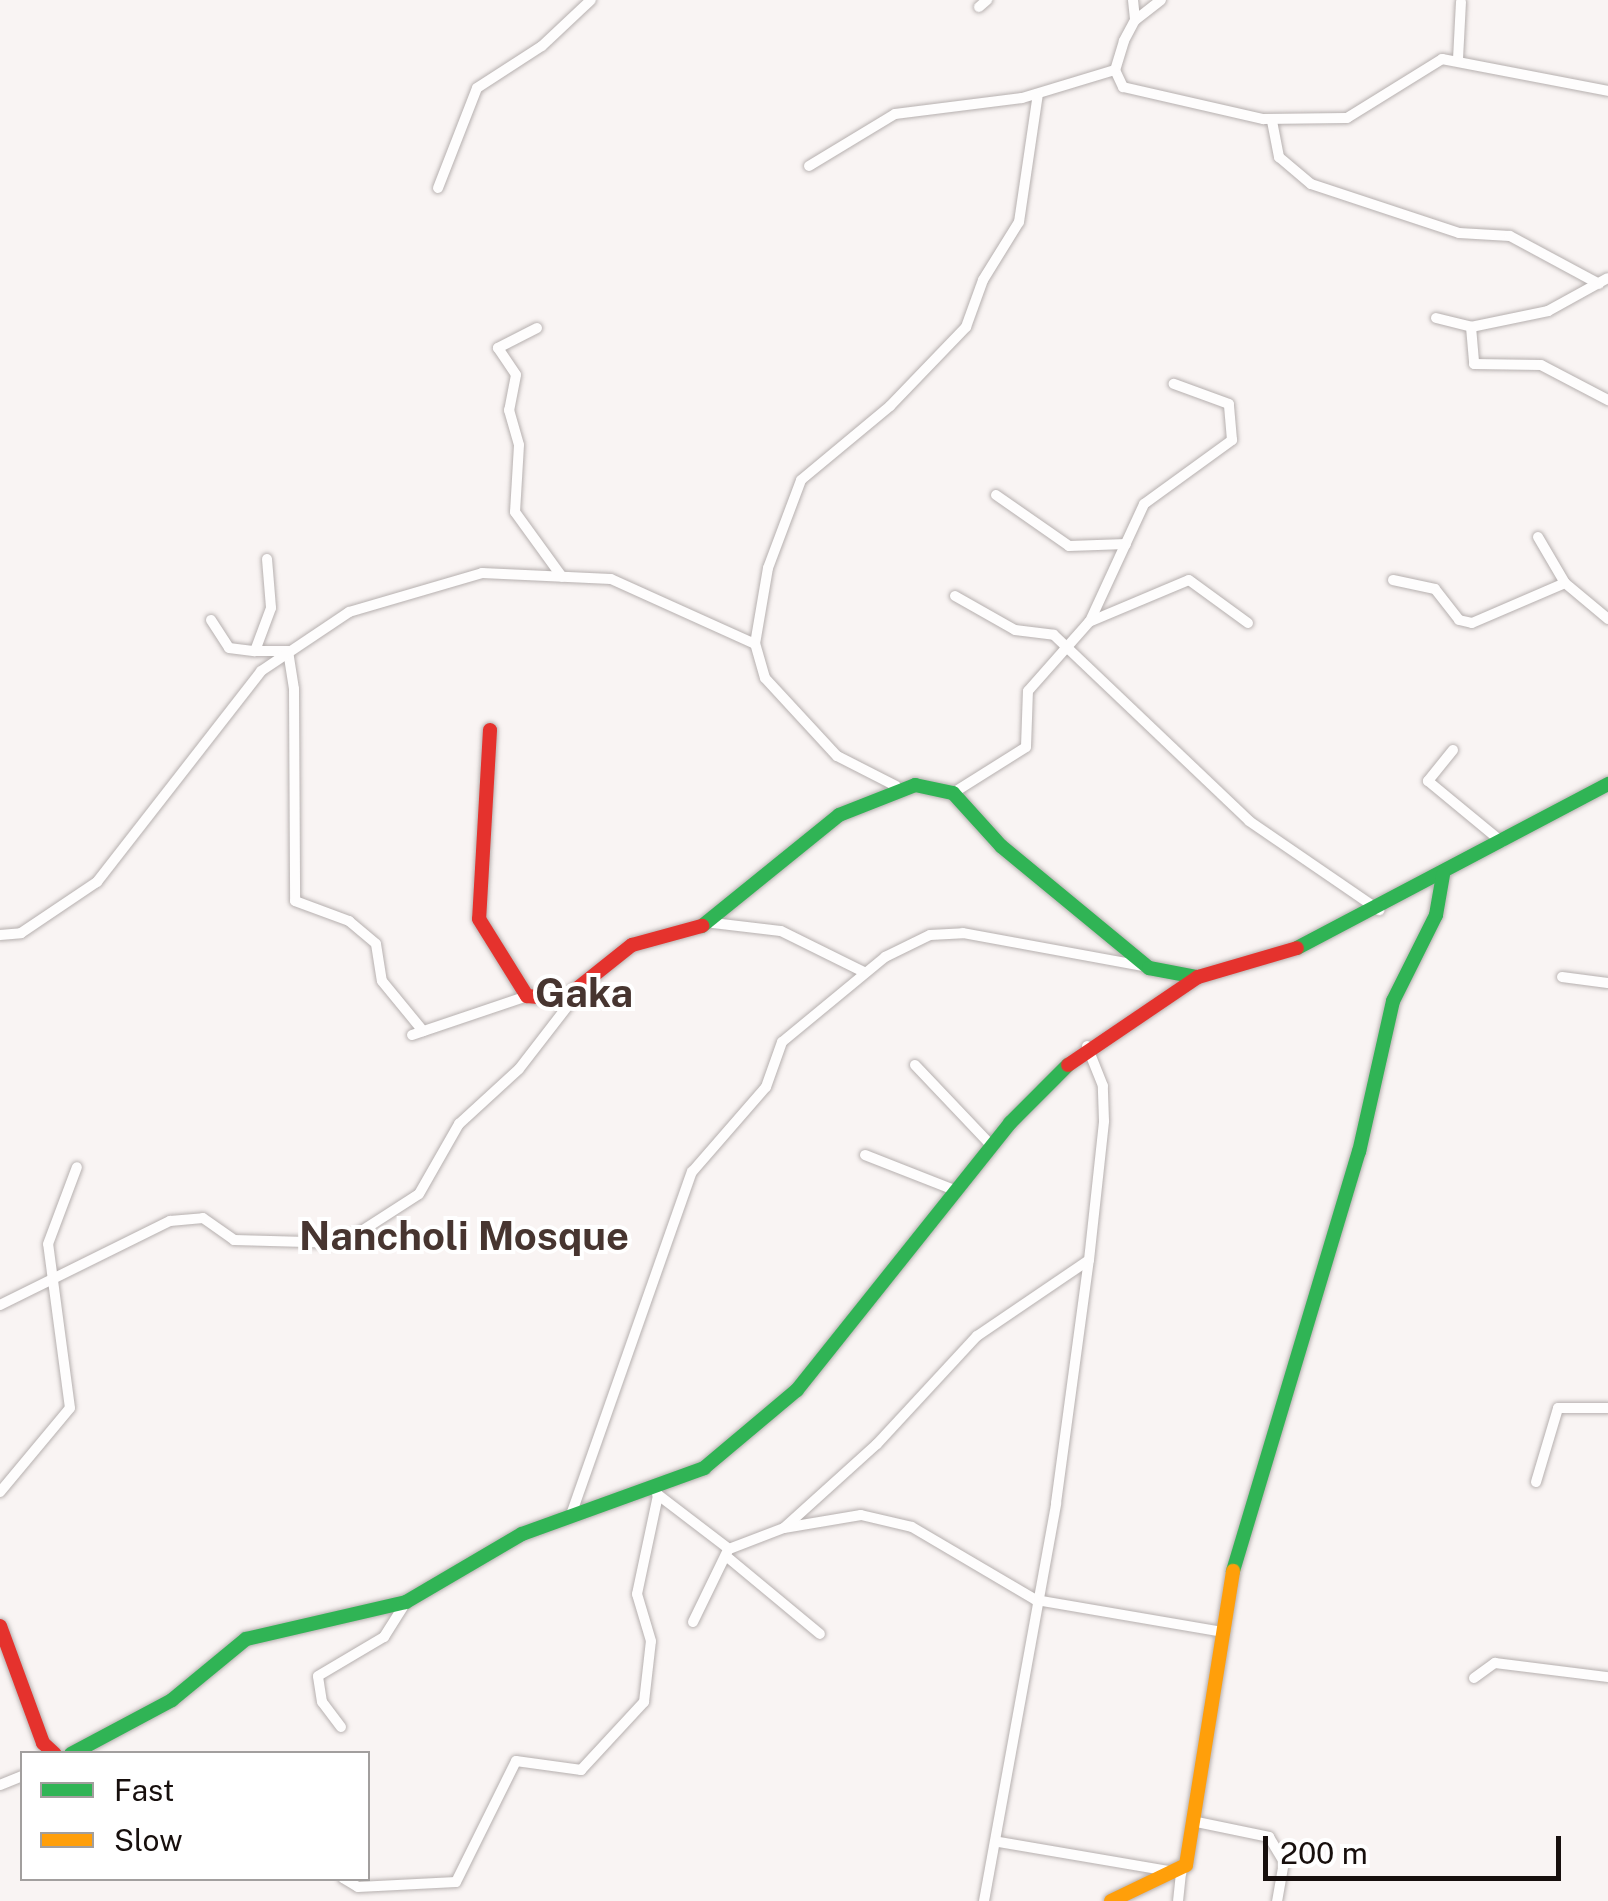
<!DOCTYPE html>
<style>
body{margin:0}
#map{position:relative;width:1608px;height:1901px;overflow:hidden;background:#f9f4f3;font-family:"Public Sans",sans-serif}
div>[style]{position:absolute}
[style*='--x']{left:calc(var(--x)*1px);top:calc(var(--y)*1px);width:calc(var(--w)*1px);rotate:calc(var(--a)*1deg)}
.roads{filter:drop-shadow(0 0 2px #b6b0af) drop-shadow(0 0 2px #b6b0af)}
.street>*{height:10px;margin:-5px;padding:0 5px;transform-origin:5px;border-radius:5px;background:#fefdfd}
.fast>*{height:14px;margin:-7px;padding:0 7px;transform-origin:7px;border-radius:7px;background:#30b455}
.slow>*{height:14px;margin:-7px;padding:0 7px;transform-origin:7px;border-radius:7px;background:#ff9f0a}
.jam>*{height:14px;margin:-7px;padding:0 7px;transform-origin:7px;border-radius:7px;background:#e5322d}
span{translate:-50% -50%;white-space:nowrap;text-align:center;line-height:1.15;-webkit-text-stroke:8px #fff;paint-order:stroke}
.quarter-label{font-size:40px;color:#473530;font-weight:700}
.legend{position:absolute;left:20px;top:1751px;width:350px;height:130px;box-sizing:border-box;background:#fff;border:2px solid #a29f9e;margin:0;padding:12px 18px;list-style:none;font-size:30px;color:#170f0d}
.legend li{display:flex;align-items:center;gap:20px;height:50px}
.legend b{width:50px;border:2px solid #a29f9e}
.scale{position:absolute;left:1263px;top:1836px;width:298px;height:45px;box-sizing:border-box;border:5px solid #170f0d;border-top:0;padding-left:12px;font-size:30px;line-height:35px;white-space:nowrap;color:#170f0d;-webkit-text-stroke:8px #fff;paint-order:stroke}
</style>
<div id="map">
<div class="roads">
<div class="street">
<div style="--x:1133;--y:0;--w:20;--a:84"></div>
<div style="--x:1161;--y:0;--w:33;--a:142"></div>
<div style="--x:1135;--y:20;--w:24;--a:118"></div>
<div style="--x:1124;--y:41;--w:30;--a:107"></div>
<div style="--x:1115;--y:70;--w:19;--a:65"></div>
<div style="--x:1123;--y:87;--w:144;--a:12.9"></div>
<div style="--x:1263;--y:119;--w:84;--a:-0.7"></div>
<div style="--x:1347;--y:118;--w:112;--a:-31.8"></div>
<div style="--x:1442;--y:59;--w:169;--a:10.9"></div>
<div style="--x:979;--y:7;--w:11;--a:-41"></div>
<div style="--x:1458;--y:59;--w:57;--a:-87"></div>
<div style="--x:1272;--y:121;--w:37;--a:79"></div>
<div style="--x:1279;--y:157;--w:42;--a:40.2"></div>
<div style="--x:1311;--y:184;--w:156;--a:18.3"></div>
<div style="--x:1459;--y:233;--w:51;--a:3.4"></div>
<div style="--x:1510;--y:236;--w:101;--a:28.3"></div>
<div style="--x:809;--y:166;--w:100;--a:-31.2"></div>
<div style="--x:895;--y:114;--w:128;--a:-7.2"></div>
<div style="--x:1022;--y:98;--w:97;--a:-16.8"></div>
<div style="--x:438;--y:188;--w:107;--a:-68.7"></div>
<div style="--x:477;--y:88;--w:77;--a:-32.9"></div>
<div style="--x:542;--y:46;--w:67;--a:-43.2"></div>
<div style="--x:1436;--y:318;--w:36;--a:14"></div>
<div style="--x:1471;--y:327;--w:79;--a:-11.7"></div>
<div style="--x:1548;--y:311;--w:68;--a:-28.8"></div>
<div style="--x:1471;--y:327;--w:37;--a:85"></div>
<div style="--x:1474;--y:364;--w:67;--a:0.9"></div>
<div style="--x:1541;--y:365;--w:76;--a:27.6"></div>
<div style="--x:537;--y:328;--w:44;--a:152.9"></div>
<div style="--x:498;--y:348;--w:32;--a:56"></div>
<div style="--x:516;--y:375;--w:36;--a:101"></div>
<div style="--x:509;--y:410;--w:36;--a:74"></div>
<div style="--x:519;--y:445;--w:67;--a:93.4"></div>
<div style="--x:515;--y:512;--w:80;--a:54.1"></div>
<div style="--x:996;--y:495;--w:89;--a:34.9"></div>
<div style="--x:1069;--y:546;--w:57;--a:-2"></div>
<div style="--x:1538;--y:537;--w:53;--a:59.6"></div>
<div style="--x:1565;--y:583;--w:56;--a:39.9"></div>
<div style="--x:267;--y:559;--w:49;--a:85.3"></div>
<div style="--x:271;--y:608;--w:46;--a:110.4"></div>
<div style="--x:255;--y:651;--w:33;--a:0"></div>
<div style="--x:288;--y:651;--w:38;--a:81"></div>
<div style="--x:294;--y:689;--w:212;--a:89.7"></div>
<div style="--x:295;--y:901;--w:58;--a:20.3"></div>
<div style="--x:349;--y:921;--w:35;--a:40"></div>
<div style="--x:376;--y:944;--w:37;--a:81"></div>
<div style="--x:382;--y:981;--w:65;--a:50.6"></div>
<div style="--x:1393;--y:580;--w:43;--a:12.1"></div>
<div style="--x:1435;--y:589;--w:39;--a:52"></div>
<div style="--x:1459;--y:620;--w:13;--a:13"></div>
<div style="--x:1472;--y:623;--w:101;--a:-23.3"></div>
<div style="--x:955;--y:596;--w:69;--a:29.5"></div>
<div style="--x:1015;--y:630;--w:39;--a:7"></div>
<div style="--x:1054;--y:635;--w:269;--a:43.6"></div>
<div style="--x:1249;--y:821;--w:158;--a:34.4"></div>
<div style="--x:211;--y:620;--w:33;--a:57"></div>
<div style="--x:229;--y:648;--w:26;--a:7"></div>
<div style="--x:1090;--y:621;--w:129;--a:-65.2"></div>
<div style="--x:1144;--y:504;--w:109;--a:-36"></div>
<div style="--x:1232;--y:440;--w:36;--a:-95"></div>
<div style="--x:1229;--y:404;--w:59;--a:-160"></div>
<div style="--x:1453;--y:750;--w:40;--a:129"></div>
<div style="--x:1428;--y:781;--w:96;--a:39.5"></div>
<div style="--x:896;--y:786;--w:66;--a:-153"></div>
<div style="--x:837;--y:756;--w:106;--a:-132.7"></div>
<div style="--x:765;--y:678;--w:35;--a:-106"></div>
<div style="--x:755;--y:644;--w:77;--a:-80.3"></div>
<div style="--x:768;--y:568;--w:94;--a:-69.4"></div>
<div style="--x:801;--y:480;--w:116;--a:-39.7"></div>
<div style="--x:890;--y:406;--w:110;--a:-46.1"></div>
<div style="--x:966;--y:327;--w:50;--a:-70.1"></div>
<div style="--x:983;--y:280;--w:68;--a:-58.2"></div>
<div style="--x:1019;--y:222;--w:129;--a:-81.6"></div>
<div style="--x:953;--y:793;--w:86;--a:-32.2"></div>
<div style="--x:1026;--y:747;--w:56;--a:-88"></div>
<div style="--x:1028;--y:691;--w:92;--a:-48.5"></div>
<div style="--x:1089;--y:622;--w:108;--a:-22.8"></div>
<div style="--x:1189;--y:580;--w:73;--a:36.1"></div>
<div style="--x:713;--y:923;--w:68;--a:6.7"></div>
<div style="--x:781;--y:931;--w:93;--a:26.3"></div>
<div style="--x:0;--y:935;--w:21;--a:-5"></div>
<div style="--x:21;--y:933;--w:92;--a:-33.9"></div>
<div style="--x:97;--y:882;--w:267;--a:-52.1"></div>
<div style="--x:261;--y:671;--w:106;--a:-33.8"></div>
<div style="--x:349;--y:612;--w:139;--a:-16.3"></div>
<div style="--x:482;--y:573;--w:129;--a:2.7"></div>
<div style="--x:611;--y:579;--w:158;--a:24.3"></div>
<div style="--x:1562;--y:977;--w:46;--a:7.4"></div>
<div style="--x:412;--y:1035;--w:121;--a:-18.7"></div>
<div style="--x:915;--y:1065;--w:112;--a:46.5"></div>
<div style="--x:865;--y:1155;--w:99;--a:21.4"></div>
<div style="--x:0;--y:1305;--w:190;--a:-26.3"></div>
<div style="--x:170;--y:1221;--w:33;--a:-5"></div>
<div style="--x:203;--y:1218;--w:38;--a:35"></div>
<div style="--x:234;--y:1240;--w:109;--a:1.6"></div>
<div style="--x:343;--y:1243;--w:90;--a:-32.8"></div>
<div style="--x:419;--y:1194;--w:81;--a:-60.3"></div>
<div style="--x:459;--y:1124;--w:81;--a:-42.5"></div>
<div style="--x:519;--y:1069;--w:100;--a:-52.3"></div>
<div style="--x:1536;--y:1482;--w:77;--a:-73.4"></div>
<div style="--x:1558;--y:1408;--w:50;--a:0"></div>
<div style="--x:0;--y:1492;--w:109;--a:-50.2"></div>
<div style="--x:70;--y:1408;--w:165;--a:-97.6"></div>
<div style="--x:48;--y:1244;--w:82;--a:-69.4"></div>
<div style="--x:657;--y:1494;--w:91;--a:37.4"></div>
<div style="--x:729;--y:1549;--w:59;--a:-20.9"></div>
<div style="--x:784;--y:1528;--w:78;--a:-9.6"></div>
<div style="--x:861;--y:1515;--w:52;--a:13.2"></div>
<div style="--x:912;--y:1527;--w:144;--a:30.5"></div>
<div style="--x:1036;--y:1600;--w:184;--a:9.7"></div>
<div style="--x:572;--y:1512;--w:361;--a:-70.6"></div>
<div style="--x:692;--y:1172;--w:113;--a:-49"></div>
<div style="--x:766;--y:1087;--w:48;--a:-70.4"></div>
<div style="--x:782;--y:1042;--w:134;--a:-39.5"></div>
<div style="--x:885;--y:957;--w:50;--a:-26.1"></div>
<div style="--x:930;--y:935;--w:33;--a:-3"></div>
<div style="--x:963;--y:933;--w:188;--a:10.4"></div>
<div style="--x:785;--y:1527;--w:124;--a:-42.1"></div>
<div style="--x:877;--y:1444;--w:147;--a:-47.2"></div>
<div style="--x:977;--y:1336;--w:135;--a:-34.2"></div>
<div style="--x:726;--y:1556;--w:122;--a:39.7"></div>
<div style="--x:693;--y:1622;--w:80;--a:-64.1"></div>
<div style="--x:1474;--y:1678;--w:26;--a:-36"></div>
<div style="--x:1495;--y:1663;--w:114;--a:7.1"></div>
<div style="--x:341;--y:1727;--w:31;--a:-127"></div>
<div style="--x:322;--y:1702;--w:26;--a:-99"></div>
<div style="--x:318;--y:1676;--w:77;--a:-30.6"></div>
<div style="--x:384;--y:1637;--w:41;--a:-57.8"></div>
<div style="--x:0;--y:1785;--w:24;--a:-22"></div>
<div style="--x:1192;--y:1821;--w:79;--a:11.7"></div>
<div style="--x:1269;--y:1837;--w:29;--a:59"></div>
<div style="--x:1284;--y:1862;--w:40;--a:100"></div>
<div style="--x:999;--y:1842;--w:185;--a:9.7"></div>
<div style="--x:1181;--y:1873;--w:28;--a:96"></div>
<div style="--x:343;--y:1878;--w:17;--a:31"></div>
<div style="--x:358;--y:1887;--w:98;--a:-2.9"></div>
<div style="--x:456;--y:1882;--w:135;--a:-63.6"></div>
<div style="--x:516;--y:1761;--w:66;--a:7.9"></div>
<div style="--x:581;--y:1770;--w:93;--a:-47.2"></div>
<div style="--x:644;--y:1702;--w:61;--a:-83.5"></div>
<div style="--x:651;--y:1641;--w:49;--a:-106.6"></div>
<div style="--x:637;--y:1594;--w:101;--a:-78"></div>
<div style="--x:984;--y:1901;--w:404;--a:-79.7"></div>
<div style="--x:1056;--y:1503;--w:245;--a:-82.3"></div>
<div style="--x:1089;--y:1260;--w:140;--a:-83.8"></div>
<div style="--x:1104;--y:1121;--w:35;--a:-92"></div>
<div style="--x:1103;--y:1086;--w:43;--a:-111.8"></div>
</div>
<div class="fast">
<div style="--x:702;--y:926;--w:176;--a:-39"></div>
<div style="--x:839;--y:815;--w:82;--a:-21.5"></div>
<div style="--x:915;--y:785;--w:39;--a:12"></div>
<div style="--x:953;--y:793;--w:72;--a:47.8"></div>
<div style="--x:1001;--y:846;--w:192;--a:39.5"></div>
<div style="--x:1149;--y:968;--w:49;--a:10.6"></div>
<div style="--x:1297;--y:948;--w:352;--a:-27.8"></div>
<div style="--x:1233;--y:1571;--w:438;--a:-73.3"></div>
<div style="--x:1359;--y:1152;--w:155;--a:-77.3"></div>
<div style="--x:1393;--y:1001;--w:96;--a:-63.4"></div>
<div style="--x:1436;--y:915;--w:41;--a:-80.1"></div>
<div style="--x:71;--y:1754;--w:115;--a:-28.1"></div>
<div style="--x:172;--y:1700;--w:96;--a:-39.5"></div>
<div style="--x:246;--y:1639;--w:164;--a:-13"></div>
<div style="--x:406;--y:1602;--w:134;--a:-30.4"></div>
<div style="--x:522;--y:1534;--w:194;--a:-19.9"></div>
<div style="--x:704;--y:1468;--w:121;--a:-40"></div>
<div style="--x:797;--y:1390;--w:342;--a:-51.4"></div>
<div style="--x:1010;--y:1123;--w:82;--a:-45"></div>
</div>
<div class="slow">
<div style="--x:1111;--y:1901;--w:83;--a:-25.6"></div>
<div style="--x:1186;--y:1865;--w:298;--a:-80.9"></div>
</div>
<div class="jam">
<div style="--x:490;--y:730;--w:189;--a:93.3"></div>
<div style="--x:479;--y:919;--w:91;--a:58.1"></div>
<div style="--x:527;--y:996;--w:37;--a:5"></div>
<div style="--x:564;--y:999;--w:87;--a:-38.5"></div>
<div style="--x:632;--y:945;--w:73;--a:-15.2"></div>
<div style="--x:1068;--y:1065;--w:157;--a:-34.1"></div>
<div style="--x:1198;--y:977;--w:103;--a:-16.3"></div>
<div style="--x:0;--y:1626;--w:125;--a:69.8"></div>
<div style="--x:43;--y:1743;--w:16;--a:43"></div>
</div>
</div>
<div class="quarter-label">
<span style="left:584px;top:993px">Gaka</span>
<span style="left:464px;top:1236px">Nancholi Mosque</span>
</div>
<ul class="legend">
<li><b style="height:12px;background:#30b455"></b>Fast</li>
<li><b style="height:12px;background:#ff9f0a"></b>Slow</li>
</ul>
<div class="scale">200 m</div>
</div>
